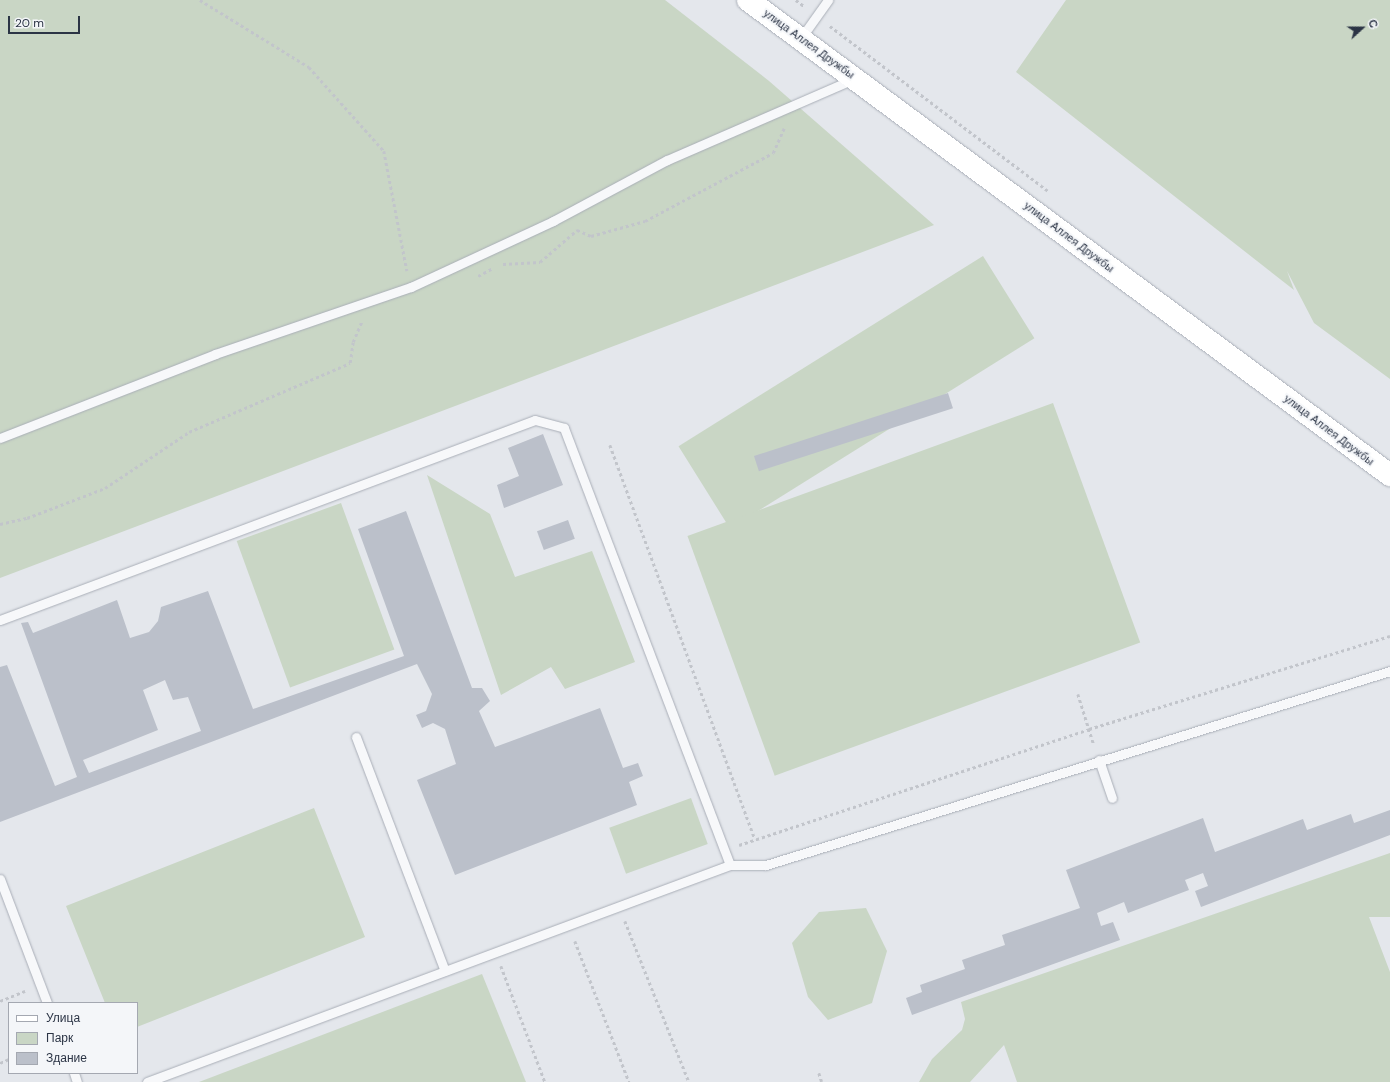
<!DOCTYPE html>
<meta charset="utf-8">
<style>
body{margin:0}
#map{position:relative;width:1390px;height:1082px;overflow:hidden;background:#e4e7ec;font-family:"DM Sans",sans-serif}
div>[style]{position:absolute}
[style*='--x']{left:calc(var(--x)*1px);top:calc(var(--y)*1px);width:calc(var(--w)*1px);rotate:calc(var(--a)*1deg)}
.green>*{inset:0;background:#c9d6c5;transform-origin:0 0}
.building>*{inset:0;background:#bbc0ca;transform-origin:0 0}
.path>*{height:2.5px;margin-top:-1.25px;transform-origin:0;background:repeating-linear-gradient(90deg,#c2c5cb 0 3px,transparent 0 6px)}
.roads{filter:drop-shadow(0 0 1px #a9aeb7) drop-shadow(0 0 1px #a9aeb7)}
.service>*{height:9px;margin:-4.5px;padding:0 4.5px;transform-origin:4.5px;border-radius:4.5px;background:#f7f8fa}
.secondary>*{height:22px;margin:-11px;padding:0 11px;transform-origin:11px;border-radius:11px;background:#fff}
span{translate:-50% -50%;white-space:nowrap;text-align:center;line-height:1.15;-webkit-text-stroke:3.5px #f4f6f9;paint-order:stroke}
.street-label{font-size:11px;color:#2b3445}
.legend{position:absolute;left:8px;top:1002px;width:130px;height:72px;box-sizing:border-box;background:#f4f6f9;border:1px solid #a4a8b1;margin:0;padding:5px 7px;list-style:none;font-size:12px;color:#2b3445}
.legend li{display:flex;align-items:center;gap:8px;height:20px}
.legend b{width:20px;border:1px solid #a4a8b1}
.north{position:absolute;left:1342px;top:8px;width:40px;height:40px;-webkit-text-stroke:3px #f4f6f9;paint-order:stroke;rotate:69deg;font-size:11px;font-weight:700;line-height:16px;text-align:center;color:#2b3445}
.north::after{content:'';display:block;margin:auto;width:14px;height:18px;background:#2b3445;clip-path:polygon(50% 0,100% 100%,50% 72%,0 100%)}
.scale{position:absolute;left:8px;top:16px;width:72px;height:18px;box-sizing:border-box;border:2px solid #2b3445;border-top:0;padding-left:5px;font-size:12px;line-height:14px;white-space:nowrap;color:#2b3445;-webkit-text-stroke:3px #f4f6f9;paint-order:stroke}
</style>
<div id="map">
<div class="green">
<div style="clip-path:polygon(0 0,665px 0,769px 81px,934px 225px,0 578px)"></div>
<div style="clip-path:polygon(1066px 0,1390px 0,1390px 379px,1314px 323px,1287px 271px,1294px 290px,1016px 72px)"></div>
<div style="left:983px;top:256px;width:97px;height:359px;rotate:58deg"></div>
<div style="left:1053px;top:403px;width:255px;height:389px;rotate:70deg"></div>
<div style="clip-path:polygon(427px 475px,490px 514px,515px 577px,592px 551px,635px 662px,565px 689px,551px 667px,501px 695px)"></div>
<div style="left:341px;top:503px;width:156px;height:111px;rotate:70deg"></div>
<div style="left:691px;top:798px;width:49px;height:87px;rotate:70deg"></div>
<div style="clip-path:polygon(314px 808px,365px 937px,137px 1027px,137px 1003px,105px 1003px,66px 906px)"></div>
<div style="clip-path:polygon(1390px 853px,1390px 917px,1369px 917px,1390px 972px,1390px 1082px,1017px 1082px,1004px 1045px,970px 1082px,919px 1082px,932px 1059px,962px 1030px,965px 1019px,961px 1002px)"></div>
<div style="clip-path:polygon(866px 908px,887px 951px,872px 1003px,828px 1020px,808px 997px,792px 943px,819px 912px)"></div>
<div style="clip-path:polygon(482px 974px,526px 1082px,199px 1082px)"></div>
</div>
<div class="building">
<div style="left:948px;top:393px;width:16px;height:204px;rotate:72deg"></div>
<div style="clip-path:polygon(543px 434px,563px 485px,504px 508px,497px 485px,519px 476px,508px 448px)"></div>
<div style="clip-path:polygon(evenodd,406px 511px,472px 688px,482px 688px,490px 701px,479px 711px,495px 747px,600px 708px,623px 768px,638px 763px,643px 776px,629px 782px,637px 805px,455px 875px,417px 780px,456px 764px,445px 729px,433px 723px,422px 728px,416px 715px,426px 711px,432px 694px,417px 664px,0 822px,0 667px,7px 665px,55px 786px,77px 777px,21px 623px,28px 622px,33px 633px,117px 600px,130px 638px,149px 632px,158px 621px,161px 607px,208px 591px,253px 709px,404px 656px,358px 529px,406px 511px,165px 680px,173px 700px,188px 697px,201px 731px,89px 773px,83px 760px,158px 730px,143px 690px,165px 680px)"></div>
<div style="left:568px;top:520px;width:20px;height:33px;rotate:70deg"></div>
<div style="clip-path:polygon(1390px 810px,1390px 835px,1201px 907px,1195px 891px,1208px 886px,1203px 873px,1185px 880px,1189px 890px,1128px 913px,1124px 902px,1097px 913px,1101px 926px,1113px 922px,1120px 940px,912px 1015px,906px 998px,922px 992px,920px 985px,965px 969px,962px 960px,1005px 945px,1002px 935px,1080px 908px,1066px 870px,1203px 818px,1215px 852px,1303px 819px,1307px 830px,1351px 814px,1354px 823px)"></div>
</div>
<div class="path">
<div style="--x:200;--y:0;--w:128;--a:31.6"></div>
<div style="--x:309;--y:67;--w:113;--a:48.2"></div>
<div style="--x:384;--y:151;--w:122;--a:79.1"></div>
<div style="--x:796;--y:0;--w:10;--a:37"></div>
<div style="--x:830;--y:26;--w:273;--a:37.1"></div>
<div style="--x:577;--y:230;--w:15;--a:23"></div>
<div style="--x:591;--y:236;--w:56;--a:-15.5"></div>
<div style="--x:645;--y:221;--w:145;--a:-28"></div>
<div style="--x:773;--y:153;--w:27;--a:-66"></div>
<div style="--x:503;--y:264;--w:37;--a:-3"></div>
<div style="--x:540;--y:262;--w:49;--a:-40.9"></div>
<div style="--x:478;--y:276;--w:15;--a:-28"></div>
<div style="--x:610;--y:445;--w:420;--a:69.8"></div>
<div style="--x:0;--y:524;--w:28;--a:-13"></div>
<div style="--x:27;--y:518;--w:84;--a:-21"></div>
<div style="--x:105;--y:488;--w:101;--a:-33.7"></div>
<div style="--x:189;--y:432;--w:175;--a:-23.2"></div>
<div style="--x:350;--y:363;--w:21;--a:-82"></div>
<div style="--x:353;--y:342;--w:23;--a:-67"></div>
<div style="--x:1078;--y:694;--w:53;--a:72.6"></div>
<div style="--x:739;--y:845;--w:369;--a:-18.3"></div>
<div style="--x:1089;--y:729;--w:315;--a:-17.2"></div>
<div style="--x:625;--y:921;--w:173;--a:68.3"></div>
<div style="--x:575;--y:941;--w:151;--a:69"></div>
<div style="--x:501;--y:966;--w:124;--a:69.2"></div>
<div style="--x:0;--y:1001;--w:27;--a:-22"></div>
<div style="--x:0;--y:1063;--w:10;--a:-24"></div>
<div style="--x:819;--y:1073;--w:9;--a:72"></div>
</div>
<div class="roads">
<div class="service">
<div style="--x:801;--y:38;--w:47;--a:-54.6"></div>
<div style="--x:0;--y:438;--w:231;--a:-21.3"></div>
<div style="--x:215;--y:354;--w:207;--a:-18.9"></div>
<div style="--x:411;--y:287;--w:157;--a:-24.9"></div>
<div style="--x:553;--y:221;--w:129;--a:-28.2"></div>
<div style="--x:667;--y:160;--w:203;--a:-23.5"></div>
<div style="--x:0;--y:620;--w:571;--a:-20.5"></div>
<div style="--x:535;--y:420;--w:30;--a:15"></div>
<div style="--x:564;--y:428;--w:467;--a:69.2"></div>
<div style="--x:356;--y:737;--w:250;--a:69.2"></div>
<div style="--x:1099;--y:760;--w:40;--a:71.1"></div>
<div style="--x:0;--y:879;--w:133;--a:69.2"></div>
<div style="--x:74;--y:1073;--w:9;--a:72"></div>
<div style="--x:147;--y:1082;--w:622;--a:-20.42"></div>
<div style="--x:730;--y:865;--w:36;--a:0"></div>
<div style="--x:766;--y:865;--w:653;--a:-17.27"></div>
</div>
<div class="secondary">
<div style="--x:748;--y:0;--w:799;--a:36.5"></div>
</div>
</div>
<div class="street-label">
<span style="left:809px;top:44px;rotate:36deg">улица Аллея Дружбы</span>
<span style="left:1069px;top:237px;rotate:37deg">улица Аллея Дружбы</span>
<span style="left:1329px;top:430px;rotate:37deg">улица Аллея Дружбы</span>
</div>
<ul class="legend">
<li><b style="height:5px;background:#fff"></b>Улица</li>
<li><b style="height:11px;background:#c9d6c5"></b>Парк</li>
<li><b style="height:11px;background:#bbc0ca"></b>Здание</li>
</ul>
<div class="north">С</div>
<div class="scale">20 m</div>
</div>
